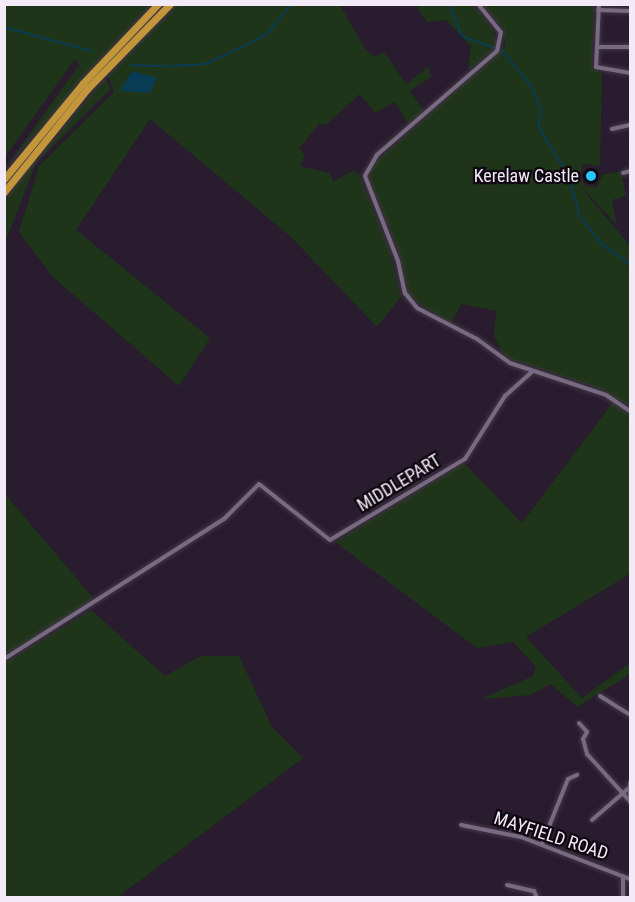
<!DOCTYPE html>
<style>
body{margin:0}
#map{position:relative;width:635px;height:902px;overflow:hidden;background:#281c2e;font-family:"Roboto Condensed",sans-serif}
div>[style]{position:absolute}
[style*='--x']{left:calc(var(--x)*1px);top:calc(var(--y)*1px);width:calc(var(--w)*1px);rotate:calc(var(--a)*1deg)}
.green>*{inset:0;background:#1f3519}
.water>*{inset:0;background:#083c55}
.stream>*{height:1.5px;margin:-0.75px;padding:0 0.75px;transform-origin:0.75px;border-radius:0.75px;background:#083c55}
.roads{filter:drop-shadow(0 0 2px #423847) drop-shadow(0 0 2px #423847)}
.street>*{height:4px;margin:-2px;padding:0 2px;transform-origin:2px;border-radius:2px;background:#786a80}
.highway>*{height:7px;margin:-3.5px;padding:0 3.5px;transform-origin:3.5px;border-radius:3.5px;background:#c3963a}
.dots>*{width:16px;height:16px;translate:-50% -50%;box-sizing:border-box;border:3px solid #0e0810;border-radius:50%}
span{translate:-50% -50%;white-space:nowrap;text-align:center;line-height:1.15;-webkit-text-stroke:4.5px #0e0810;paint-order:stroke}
.poi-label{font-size:18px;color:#f2eaf7}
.right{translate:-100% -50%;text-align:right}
.street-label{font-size:18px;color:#f2eaf7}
.frame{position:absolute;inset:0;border:6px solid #f2eaf7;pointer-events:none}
</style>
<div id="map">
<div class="green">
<div style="clip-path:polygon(4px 5px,152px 5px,5px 168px,79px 65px,75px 59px,5px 157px)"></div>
<div style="clip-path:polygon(175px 5px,340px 5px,365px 49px,374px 57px,384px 52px,406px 84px,428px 67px,431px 77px,410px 91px,424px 111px,409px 125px,395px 102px,375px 113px,360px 94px,326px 125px,319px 124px,299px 149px,305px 154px,300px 166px,330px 173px,333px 182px,354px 170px,359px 174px,389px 248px,401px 297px,377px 327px,290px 236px,150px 119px,76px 230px,210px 338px,179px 386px,53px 277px,19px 232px,39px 166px,114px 92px,108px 75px)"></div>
<div style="clip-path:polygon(416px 5px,474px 5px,493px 29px,497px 48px,468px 70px,471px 46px,446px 20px,427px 22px)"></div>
<div style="clip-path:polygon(482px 5px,594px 5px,592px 66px,602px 74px,600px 166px,583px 164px,580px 176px,585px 186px,597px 187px,602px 175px,621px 171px,626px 196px,612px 200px,617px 225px,575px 180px,630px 246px,630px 407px,597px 388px,505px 357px,494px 337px,496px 311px,461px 304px,451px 324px,408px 296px,398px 250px,368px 176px,371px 166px,505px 47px,504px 30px)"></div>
<div style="clip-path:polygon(105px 78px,111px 89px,36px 163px,5px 243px,5px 201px,13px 187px)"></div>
<div style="clip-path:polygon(613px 402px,630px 415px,630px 568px,628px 575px,526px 637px,582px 698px,630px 663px,630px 674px,578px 707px,550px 684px,531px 695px,481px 699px,533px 676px,536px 667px,513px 642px,477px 648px,335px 542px,464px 463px,522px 523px)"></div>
<div style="clip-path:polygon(5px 494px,94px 599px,5px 656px,4px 656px)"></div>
<div style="clip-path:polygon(91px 610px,165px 676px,201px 656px,239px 656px,272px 727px,303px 758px,118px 897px,5px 897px,5px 663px)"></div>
</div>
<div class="water">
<div style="clip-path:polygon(132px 71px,157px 78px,150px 93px,120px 91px)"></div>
</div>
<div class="stream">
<div style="--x:450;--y:4;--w:34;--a:69"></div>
<div style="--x:462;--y:36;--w:44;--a:20.1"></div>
<div style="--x:503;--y:51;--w:43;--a:50.7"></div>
<div style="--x:530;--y:84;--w:29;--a:65"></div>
<div style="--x:542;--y:110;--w:17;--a:100"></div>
<div style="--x:539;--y:127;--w:60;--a:58.7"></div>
<div style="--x:570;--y:178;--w:39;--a:75"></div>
<div style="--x:580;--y:216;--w:37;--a:52"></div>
<div style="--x:603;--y:245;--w:33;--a:35"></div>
<div style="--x:4;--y:27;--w:91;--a:15.3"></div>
<div style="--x:131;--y:65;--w:33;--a:2"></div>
<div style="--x:168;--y:66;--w:38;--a:-3"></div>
<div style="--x:206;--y:64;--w:67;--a:-25.8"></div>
<div style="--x:266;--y:35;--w:40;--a:-50"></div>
</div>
<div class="roads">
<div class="street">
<div style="--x:478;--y:4;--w:36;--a:51"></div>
<div style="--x:501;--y:32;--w:19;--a:102"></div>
<div style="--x:497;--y:51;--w:159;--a:139.1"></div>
<div style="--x:377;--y:155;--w:24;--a:120"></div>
<div style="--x:365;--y:176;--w:91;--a:68.8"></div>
<div style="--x:398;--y:261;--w:33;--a:78"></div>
<div style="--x:405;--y:293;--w:19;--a:51"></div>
<div style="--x:417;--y:308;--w:68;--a:27.3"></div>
<div style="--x:477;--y:339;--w:41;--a:36"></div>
<div style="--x:510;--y:363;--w:101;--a:18.4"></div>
<div style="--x:606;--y:395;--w:29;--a:34"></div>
<div style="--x:599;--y:4;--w:63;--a:92.7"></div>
<div style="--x:596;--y:67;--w:35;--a:10"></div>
<div style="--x:598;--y:10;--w:32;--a:2"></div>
<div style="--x:597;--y:47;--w:33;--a:0"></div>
<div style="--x:612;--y:129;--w:18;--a:-13"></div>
<div style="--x:623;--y:173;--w:7;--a:-16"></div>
<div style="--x:4;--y:659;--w:261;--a:-32.5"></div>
<div style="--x:224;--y:519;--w:49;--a:-45"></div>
<div style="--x:259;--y:484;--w:90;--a:38.3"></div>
<div style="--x:330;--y:540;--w:157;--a:-31"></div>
<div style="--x:465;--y:459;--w:75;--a:-57.6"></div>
<div style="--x:505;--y:396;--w:36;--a:-42"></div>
<div style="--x:600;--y:696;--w:36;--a:32"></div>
<div style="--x:579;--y:723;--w:12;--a:48"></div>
<div style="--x:587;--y:732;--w:8;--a:120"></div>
<div style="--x:583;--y:739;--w:16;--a:75"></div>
<div style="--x:587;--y:754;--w:61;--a:47.7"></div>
<div style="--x:630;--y:783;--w:19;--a:90"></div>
<div style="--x:592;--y:820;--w:50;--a:-41"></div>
<div style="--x:461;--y:825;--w:61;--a:11.3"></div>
<div style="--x:521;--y:837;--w:117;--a:21.1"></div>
<div style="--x:542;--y:844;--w:70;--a:-68.2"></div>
<div style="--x:568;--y:779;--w:10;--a:-24"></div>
<div style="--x:623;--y:876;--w:22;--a:90"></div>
<div style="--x:507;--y:885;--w:28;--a:13"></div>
<div style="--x:534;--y:891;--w:8;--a:67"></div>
</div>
<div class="highway">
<div style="--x:4;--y:179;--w:124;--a:-50.5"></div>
<div style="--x:83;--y:83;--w:109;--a:-46.5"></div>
<div style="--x:4;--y:192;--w:134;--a:-51.1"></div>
<div style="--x:88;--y:88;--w:117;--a:-45.7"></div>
</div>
</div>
<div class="dots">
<div style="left:591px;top:176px;background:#27c8ff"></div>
</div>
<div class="poi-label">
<span class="right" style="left:579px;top:176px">Kerelaw Castle</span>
</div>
<div class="street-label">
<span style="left:399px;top:483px;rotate:-31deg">MIDDLEPART</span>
<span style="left:551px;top:836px;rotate:18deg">MAYFIELD ROAD</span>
</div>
<div class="frame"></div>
</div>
